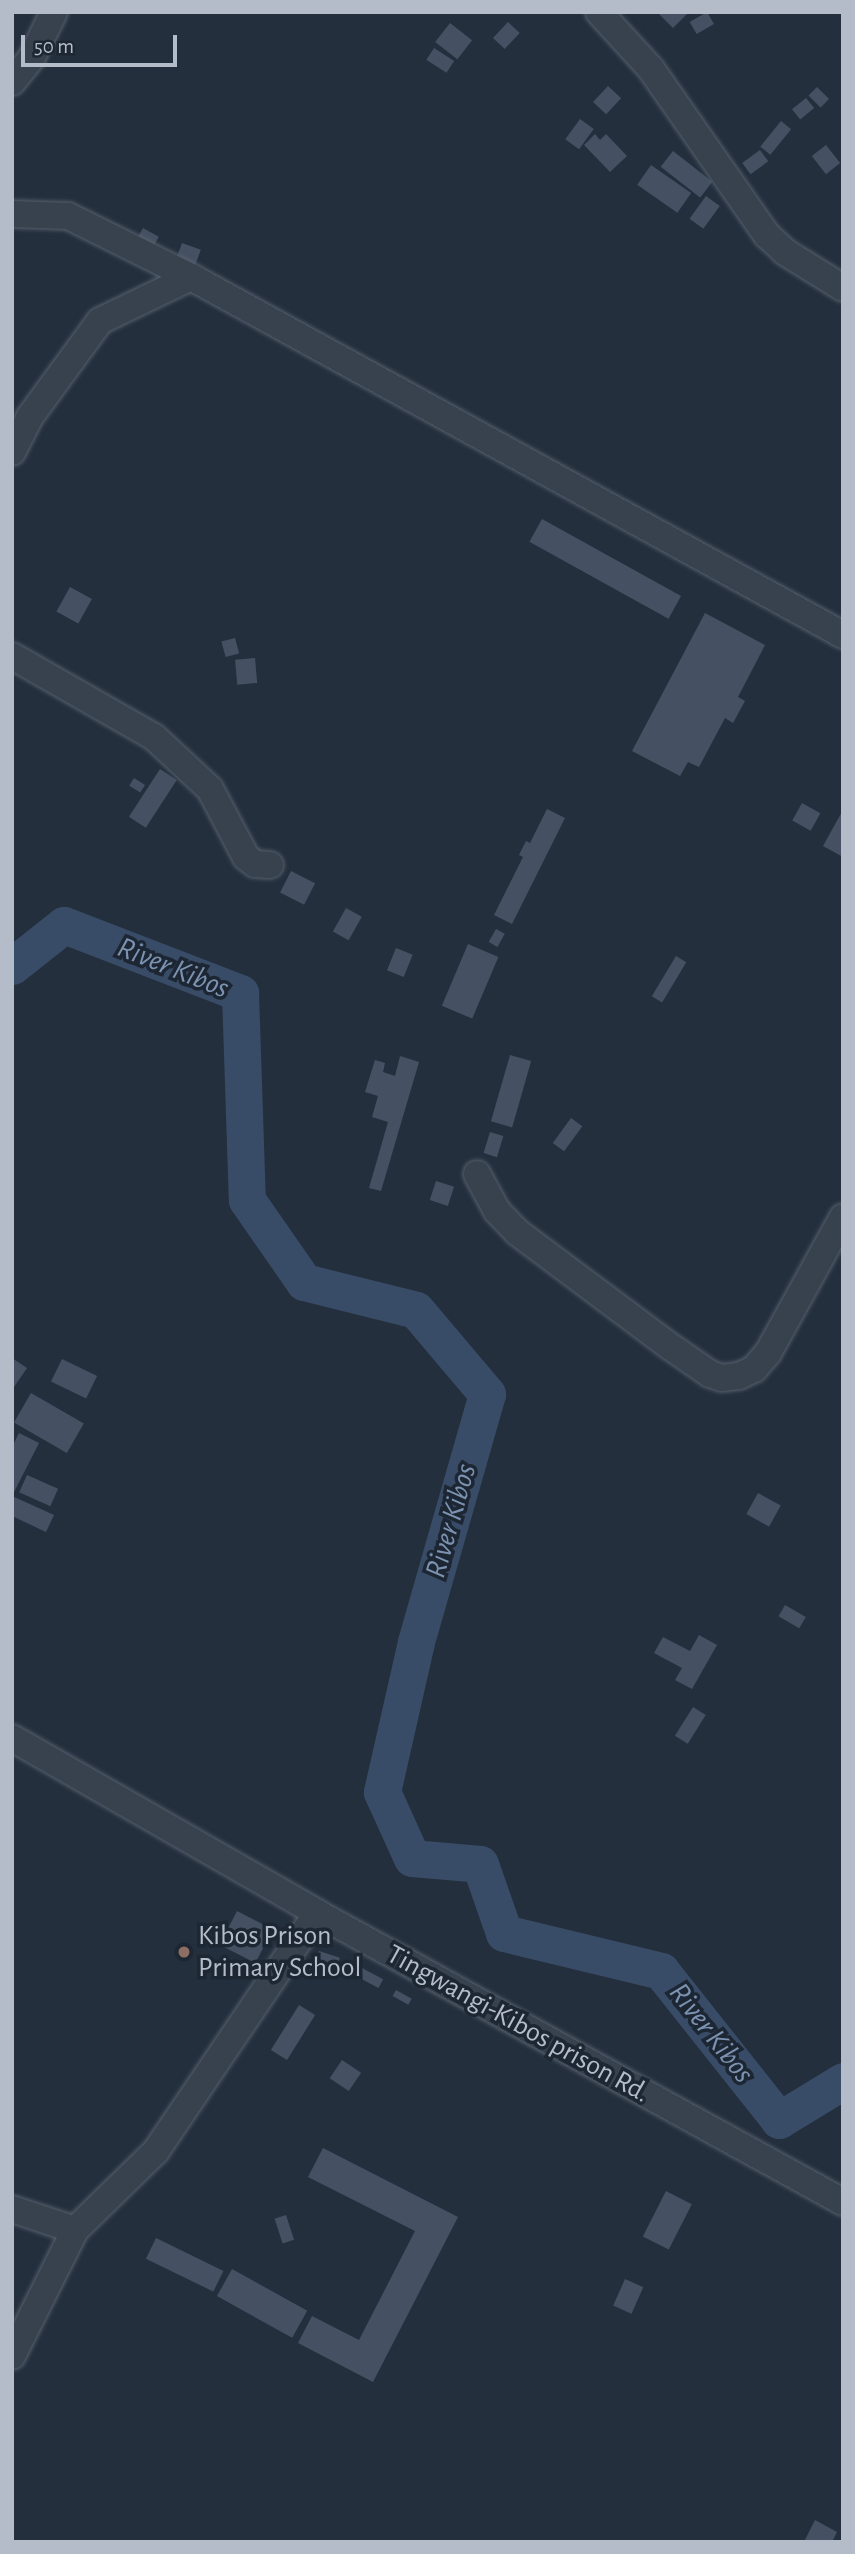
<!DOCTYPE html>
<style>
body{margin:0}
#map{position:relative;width:855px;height:2554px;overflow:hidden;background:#242f3e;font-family:"Alegreya Sans",sans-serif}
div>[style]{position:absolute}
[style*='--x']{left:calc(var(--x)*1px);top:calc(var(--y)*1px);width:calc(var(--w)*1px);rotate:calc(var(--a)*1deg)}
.river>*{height:37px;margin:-18.5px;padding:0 18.5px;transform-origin:18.5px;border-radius:18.5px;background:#394c67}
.building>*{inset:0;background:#455162;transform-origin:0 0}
.roads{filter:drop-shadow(0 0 2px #565f6c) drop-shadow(0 0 2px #565f6c)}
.minor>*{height:26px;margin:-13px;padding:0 13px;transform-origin:13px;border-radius:13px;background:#38414e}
.dots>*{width:19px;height:19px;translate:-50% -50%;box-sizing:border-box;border:4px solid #1d2633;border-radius:50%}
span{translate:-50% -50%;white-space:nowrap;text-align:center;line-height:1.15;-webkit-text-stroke:7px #1d2633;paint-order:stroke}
.poi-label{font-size:28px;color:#b4bcc9}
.left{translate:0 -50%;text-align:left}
.street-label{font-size:28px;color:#b4bcc9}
.water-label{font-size:30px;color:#7c92b1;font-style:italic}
.frame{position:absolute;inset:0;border:14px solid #b4bcc9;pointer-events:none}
.scale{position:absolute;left:21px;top:35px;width:156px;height:32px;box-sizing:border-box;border:4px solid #b4bcc9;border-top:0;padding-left:9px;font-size:21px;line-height:24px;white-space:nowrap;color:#b4bcc9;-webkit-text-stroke:5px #1d2633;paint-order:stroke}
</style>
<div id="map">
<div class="river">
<div style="--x:12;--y:966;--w:66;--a:-38.3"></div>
<div style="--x:64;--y:925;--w:189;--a:21.1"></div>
<div style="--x:240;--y:993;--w:207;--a:88.1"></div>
<div style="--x:247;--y:1200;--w:100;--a:55.2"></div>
<div style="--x:304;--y:1282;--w:115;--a:14"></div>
<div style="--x:416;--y:1310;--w:110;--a:49.8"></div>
<div style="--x:487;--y:1394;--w:258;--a:106"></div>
<div style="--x:416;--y:1642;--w:154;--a:102.8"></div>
<div style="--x:382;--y:1792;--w:72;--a:65.6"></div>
<div style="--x:412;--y:1858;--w:68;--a:5"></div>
<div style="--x:480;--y:1864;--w:73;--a:70.8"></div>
<div style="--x:504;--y:1933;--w:162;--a:13.6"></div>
<div style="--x:661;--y:1971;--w:190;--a:51.6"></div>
<div style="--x:779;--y:2120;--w:75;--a:-31.4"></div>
</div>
<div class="building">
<div style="clip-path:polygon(657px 12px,685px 12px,687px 14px,673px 28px)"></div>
<div style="left:707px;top:12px;width:14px;height:20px;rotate:60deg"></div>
<div style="left:508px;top:22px;width:16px;height:22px;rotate:43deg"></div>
<div style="left:450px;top:23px;width:28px;height:24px;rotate:38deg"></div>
<div style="left:434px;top:48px;width:24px;height:14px;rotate:33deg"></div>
<div style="left:608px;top:86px;width:18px;height:22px;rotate:43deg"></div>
<div style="left:817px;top:87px;width:17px;height:12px;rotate:45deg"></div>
<div style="left:806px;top:98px;width:13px;height:18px;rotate:51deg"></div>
<div style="left:580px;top:119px;width:17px;height:25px;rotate:36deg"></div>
<div style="left:781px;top:121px;width:13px;height:33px;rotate:39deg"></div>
<div style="clip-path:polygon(595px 134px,600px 140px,606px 134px,627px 156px,610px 172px,584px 145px)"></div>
<div style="left:826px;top:145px;width:23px;height:18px;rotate:52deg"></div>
<div style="left:760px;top:150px;width:14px;height:22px;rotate:54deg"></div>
<div style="left:673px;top:151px;width:50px;height:20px;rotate:38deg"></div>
<div style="left:651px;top:165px;width:49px;height:24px;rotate:35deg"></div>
<div style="left:706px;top:196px;width:17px;height:28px;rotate:36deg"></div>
<div style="left:143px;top:228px;width:18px;height:11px;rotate:29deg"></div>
<div style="left:182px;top:243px;width:20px;height:18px;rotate:20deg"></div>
<div style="left:542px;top:519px;width:159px;height:26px;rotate:29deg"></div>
<div style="left:70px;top:587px;width:25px;height:28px;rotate:29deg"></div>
<div style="clip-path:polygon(705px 613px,765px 645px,738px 697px,745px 701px,733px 723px,725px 718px,699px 767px,688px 762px,680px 776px,632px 751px)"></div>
<div style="left:235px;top:638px;width:16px;height:14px;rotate:75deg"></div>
<div style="left:255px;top:658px;width:25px;height:20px;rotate:85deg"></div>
<div style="left:160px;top:769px;width:20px;height:57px;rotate:33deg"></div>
<div style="left:134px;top:778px;width:13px;height:9px;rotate:32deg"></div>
<div style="left:802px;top:803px;width:21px;height:20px;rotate:29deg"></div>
<div style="clip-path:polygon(547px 809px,565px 818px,512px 924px,494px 915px,523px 857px,519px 855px,526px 841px,530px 843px)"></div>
<div style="clip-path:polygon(843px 810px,843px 857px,823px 846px)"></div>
<div style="left:291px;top:871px;width:27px;height:24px;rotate:27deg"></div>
<div style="left:346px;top:908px;width:18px;height:27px;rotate:29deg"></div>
<div style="left:496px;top:929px;width:10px;height:15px;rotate:29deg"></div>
<div style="left:468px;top:944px;width:33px;height:67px;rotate:23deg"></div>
<div style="left:396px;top:948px;width:18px;height:24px;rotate:22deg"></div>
<div style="left:676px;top:956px;width:12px;height:47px;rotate:31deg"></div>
<div style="left:510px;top:1055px;width:22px;height:69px;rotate:16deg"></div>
<div style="clip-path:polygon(400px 1056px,419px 1062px,381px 1191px,369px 1188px,388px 1122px,372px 1117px,378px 1096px,365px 1092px,375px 1060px,385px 1063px,383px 1072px,395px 1076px)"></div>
<div style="left:571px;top:1118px;width:14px;height:31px;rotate:36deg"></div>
<div style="left:490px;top:1132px;width:14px;height:22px;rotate:17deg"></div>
<div style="left:436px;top:1181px;width:19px;height:20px;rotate:18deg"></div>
<div style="clip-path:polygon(12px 1358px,27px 1368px,12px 1390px)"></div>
<div style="left:62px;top:1359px;width:39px;height:25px;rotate:26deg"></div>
<div style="left:31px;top:1393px;width:61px;height:34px;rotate:30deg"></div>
<div style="clip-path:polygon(19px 1433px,39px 1443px,12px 1496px,12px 1447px)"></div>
<div style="left:27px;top:1475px;width:34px;height:19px;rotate:24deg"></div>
<div style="left:758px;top:1493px;width:26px;height:24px;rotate:29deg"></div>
<div style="clip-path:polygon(12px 1496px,54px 1515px,46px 1532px,12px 1516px)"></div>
<div style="left:785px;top:1605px;width:24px;height:13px;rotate:30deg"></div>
<div style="clip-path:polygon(699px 1635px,717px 1645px,692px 1689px,675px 1680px,682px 1668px,654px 1653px,663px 1637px,690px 1651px)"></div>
<div style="left:693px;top:1707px;width:15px;height:34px;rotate:32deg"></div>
<div style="left:237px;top:1911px;width:40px;height:38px;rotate:27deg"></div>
<div style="left:319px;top:1951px;width:22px;height:15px;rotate:18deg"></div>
<div style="left:362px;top:1968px;width:24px;height:10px;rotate:28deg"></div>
<div style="left:396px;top:1990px;width:18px;height:7px;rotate:29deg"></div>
<div style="left:299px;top:2005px;width:19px;height:53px;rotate:32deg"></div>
<div style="left:342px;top:2060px;width:23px;height:22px;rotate:34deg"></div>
<div style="clip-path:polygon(323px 2148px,458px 2217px,373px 2382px,298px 2343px,312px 2316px,359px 2340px,415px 2231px,308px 2177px)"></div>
<div style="left:666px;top:2191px;width:29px;height:51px;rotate:27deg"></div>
<div style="left:286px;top:2215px;width:26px;height:12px;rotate:72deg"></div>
<div style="left:156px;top:2238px;width:75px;height:23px;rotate:26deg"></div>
<div style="left:232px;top:2269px;width:86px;height:31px;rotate:29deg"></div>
<div style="left:625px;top:2279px;width:20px;height:29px;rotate:24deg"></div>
<div style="clip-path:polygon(815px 2520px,837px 2532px,832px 2542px,804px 2542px)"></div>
</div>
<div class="roads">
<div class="minor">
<div style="--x:599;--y:12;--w:77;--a:47.6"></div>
<div style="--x:651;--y:69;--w:203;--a:55.1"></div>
<div style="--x:767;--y:235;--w:25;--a:43"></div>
<div style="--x:785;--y:252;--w:68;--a:31.8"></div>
<div style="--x:12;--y:82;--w:32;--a:-51"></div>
<div style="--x:32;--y:57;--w:50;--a:-63.9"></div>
<div style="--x:12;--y:214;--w:56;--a:2"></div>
<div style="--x:68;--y:216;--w:137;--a:26.4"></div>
<div style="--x:191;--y:277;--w:744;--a:28.77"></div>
<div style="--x:12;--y:452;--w:38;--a:-63"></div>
<div style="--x:29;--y:418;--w:120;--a:-53.8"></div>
<div style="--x:100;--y:321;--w:101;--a:-25.8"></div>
<div style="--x:12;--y:656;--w:163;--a:29.7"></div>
<div style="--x:154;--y:737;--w:76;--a:42.9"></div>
<div style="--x:210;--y:789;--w:77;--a:62.1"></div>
<div style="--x:246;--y:857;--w:11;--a:38"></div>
<div style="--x:255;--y:864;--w:15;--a:4"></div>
<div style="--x:477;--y:1174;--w:42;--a:61.6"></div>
<div style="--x:497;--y:1211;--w:29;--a:46"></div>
<div style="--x:517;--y:1232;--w:192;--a:36.8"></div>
<div style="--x:671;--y:1347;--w:47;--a:34.7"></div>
<div style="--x:710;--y:1374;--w:13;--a:18"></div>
<div style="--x:722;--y:1378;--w:17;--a:-7"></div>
<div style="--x:739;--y:1376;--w:17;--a:-25"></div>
<div style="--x:754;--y:1369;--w:21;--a:-49"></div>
<div style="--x:768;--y:1353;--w:155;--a:-61.1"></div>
<div style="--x:12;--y:1738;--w:352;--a:29.8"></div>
<div style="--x:317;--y:1913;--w:600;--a:28.79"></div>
<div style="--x:12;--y:2209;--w:66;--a:18.4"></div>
<div style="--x:12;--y:2356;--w:141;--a:-63.4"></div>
<div style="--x:75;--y:2230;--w:113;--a:-44.3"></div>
<div style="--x:156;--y:2151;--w:287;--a:-55.9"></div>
</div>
</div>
<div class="dots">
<div style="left:184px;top:1952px;background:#8d6e63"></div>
</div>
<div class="poi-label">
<span class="left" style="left:198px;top:1952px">Kibos Prison<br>Primary School</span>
</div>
<div class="street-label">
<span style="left:518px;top:2024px;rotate:29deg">Tingwangi-Kibos prison Rd.</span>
</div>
<div class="water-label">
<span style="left:173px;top:968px;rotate:22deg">River Kibos</span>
<span style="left:451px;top:1521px;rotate:-74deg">River Kibos</span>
<span style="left:711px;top:2033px;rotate:52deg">River Kibos</span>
</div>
<div class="frame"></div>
<div class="scale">50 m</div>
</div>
